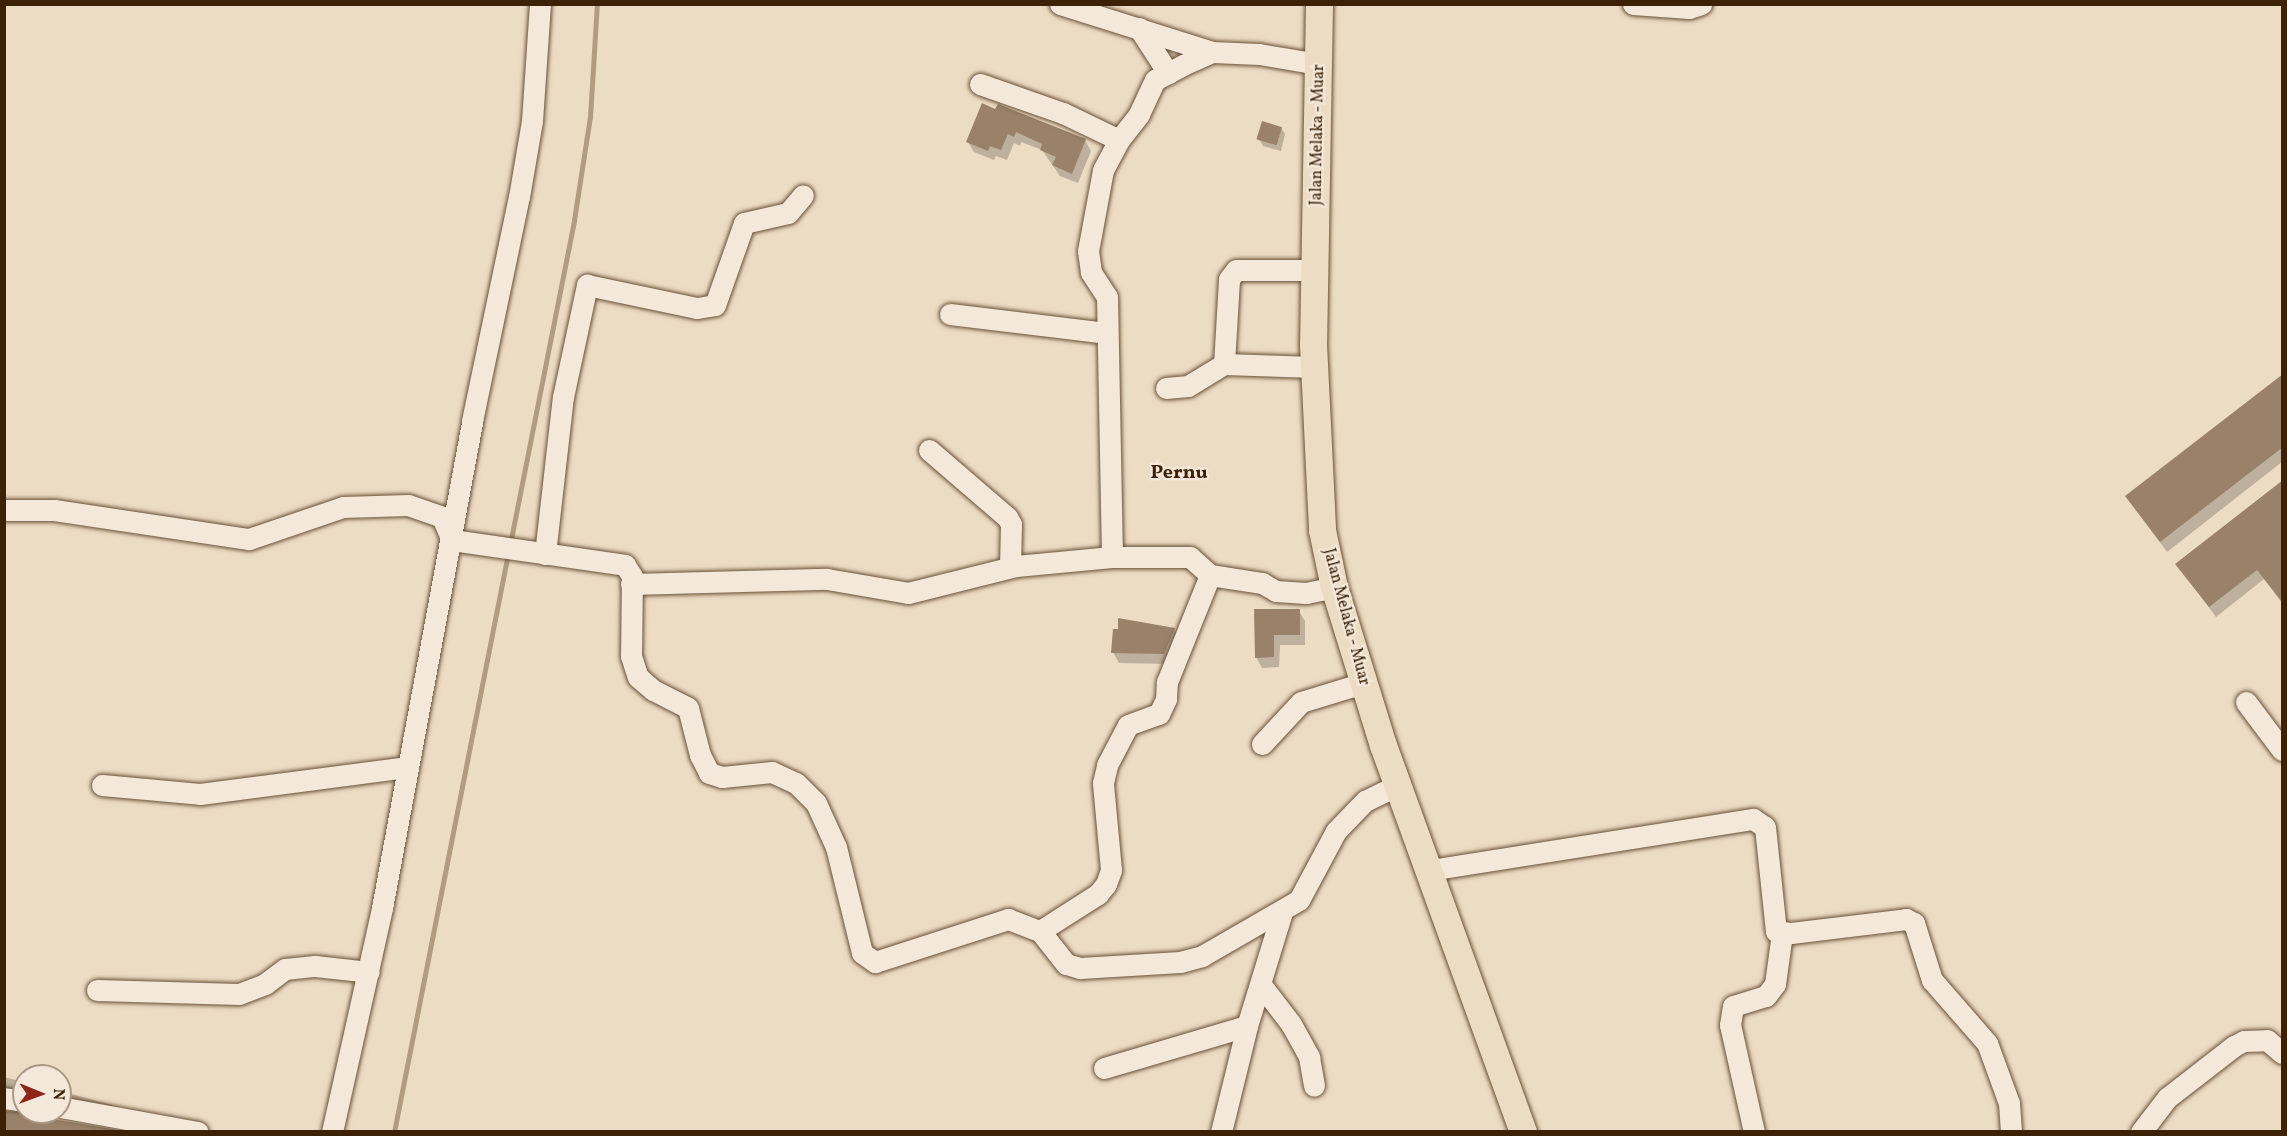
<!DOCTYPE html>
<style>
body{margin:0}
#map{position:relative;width:2287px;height:1136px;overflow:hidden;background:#eddcc4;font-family:Vollkorn,serif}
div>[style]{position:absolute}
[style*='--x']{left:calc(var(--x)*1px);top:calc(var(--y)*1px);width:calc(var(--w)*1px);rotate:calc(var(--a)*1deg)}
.shadow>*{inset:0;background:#0003}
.stream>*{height:5px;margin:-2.5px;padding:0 2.5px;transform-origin:2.5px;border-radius:2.5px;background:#b19c83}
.building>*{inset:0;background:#998269;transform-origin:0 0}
.roads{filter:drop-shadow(0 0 2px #695036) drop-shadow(0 0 2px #695036)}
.minor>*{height:21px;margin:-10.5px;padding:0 10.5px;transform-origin:10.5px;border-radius:10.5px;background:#f3e8d9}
.major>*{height:27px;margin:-13.5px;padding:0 13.5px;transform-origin:13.5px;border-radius:13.5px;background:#eddcc4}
span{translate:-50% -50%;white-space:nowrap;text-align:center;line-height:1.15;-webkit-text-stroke:4.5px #f3e8d9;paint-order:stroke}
.street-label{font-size:16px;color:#3d2106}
.quarter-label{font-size:20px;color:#3d2106;font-weight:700}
.frame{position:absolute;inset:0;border:6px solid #3d2106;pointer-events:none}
.north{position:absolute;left:12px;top:1064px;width:60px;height:60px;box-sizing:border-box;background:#f3e8d9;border:2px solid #aa9885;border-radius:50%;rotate:91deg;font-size:16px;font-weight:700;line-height:24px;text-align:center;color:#3d2106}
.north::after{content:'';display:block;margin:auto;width:21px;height:27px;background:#8f2418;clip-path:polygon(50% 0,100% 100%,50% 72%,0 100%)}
</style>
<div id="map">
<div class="shadow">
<div style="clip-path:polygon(983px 105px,1085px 140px,1091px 151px,1078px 183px,1060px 176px,1042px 150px,1021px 142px,1020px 146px,1014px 143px,1007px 160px,996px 156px,994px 160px,974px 152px,968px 142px)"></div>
<div style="clip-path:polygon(1281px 128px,1285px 134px,1281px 151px,1263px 146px,1259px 139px)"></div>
<div style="clip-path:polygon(2282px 376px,2282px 462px,2167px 552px,2127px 497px)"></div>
<div style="clip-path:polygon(2282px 482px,2282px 603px,2264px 579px,2216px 617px,2177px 564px)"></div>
<div style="clip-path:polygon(1255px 610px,1299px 611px,1305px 621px,1305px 645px,1280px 645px,1279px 667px,1262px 668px,1256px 657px)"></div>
<div style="clip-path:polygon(1120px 619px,1174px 629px,1180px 640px,1170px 664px,1119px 663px,1113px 652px)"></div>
<div style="clip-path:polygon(4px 1077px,24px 1082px,24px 1102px,4px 1098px)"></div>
<div style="clip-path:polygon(60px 1091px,112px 1105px,119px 1117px,60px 1112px)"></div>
<div style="clip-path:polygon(4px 1112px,59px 1112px,57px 1121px,115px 1132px,4px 1132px)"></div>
</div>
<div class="stream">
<div style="--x:510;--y:544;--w:330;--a:-78.8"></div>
<div style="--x:574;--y:220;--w:104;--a:-81.2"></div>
<div style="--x:590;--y:117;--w:113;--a:-86.5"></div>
<div style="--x:394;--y:1132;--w:590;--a:-78.86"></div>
</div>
<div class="building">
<div style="clip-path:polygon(982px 103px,995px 109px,998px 104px,1086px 139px,1072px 174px,1052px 165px,1056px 157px,1040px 150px,1042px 144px,1016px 132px,1014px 137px,1008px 134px,1001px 150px,990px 146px,988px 151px,966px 142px)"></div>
<div style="left:1262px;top:121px;width:21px;height:19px;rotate:17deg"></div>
<div style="clip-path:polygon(2283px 374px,2283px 447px,2160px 542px,2125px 496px)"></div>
<div style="clip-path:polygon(2283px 480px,2283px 603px,2257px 570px,2209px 607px,2175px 564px)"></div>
<div style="clip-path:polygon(1254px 609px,1300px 609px,1300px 635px,1274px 635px,1274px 657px,1255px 658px)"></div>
<div style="clip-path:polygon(1118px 618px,1175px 628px,1164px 654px,1111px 653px,1113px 629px,1118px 629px)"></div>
<div style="clip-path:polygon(4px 1111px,48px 1112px,58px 1120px,124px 1131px,4px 1131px)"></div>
</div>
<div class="roads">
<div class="minor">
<div style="--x:1060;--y:4;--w:159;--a:17.5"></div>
<div style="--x:1633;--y:4;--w:56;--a:4.1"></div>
<div style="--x:1689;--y:8;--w:13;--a:-18"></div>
<div style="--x:1139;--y:28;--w:54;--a:57.2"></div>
<div style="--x:980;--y:84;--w:88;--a:19.3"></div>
<div style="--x:1063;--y:113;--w:62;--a:25.7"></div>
<div style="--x:950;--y:314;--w:157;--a:6.9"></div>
<div style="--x:1314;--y:367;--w:90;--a:-178.1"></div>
<div style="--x:1224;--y:364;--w:85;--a:-86.6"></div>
<div style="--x:1229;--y:279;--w:11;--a:-52"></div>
<div style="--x:1236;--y:270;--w:79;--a:0"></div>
<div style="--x:1166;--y:388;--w:22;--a:-5"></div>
<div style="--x:1188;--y:386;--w:42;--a:-31.4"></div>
<div style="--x:929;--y:450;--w:103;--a:40.7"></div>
<div style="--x:1007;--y:517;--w:8;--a:60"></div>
<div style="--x:1011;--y:524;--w:43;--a:91.3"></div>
<div style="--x:4;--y:510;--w:50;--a:0"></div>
<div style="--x:54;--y:510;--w:197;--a:8.5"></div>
<div style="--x:249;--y:539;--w:99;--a:-18.8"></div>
<div style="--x:343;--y:507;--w:65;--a:-1.8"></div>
<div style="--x:408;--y:505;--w:36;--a:19"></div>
<div style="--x:442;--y:517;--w:25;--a:67"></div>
<div style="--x:452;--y:540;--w:175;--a:8.2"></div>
<div style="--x:625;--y:565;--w:13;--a:58"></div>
<div style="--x:632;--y:576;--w:80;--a:90.7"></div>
<div style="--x:631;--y:656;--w:22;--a:72"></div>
<div style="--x:638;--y:677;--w:20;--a:41"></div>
<div style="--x:653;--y:690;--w:39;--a:27"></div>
<div style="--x:688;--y:708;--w:49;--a:75.7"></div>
<div style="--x:700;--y:755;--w:20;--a:63"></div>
<div style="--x:709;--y:773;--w:14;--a:17"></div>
<div style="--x:722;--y:777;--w:50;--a:-5.7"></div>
<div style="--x:772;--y:772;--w:26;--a:25"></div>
<div style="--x:796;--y:783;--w:28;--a:45"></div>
<div style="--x:816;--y:803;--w:48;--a:65.6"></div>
<div style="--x:836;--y:847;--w:109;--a:76.2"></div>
<div style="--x:862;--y:953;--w:16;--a:35"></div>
<div style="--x:875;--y:962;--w:140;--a:-17.9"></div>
<div style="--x:1008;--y:919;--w:34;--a:21"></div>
<div style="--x:1040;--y:931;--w:42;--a:51.8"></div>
<div style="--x:1066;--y:964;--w:15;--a:16"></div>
<div style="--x:1080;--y:968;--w:100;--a:-3.4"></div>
<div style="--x:1180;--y:962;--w:23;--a:-15"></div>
<div style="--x:1202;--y:956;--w:112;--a:-30"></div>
<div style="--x:1299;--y:900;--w:78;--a:-61.8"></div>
<div style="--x:1336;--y:831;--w:42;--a:-46"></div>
<div style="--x:1365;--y:801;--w:37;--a:-26"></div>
<div style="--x:545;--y:554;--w:158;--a:-83.5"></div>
<div style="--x:563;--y:397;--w:115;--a:-77.9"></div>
<div style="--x:587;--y:285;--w:112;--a:11.8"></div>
<div style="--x:697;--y:308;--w:18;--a:-9"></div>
<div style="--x:715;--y:305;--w:87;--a:-70.5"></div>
<div style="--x:744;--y:223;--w:45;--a:-12.8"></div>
<div style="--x:788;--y:213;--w:23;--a:-50"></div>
<div style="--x:1112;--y:557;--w:260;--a:-91.1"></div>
<div style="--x:1107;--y:297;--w:30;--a:-123"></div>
<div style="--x:1091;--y:272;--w:21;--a:-98"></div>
<div style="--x:1088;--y:251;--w:82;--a:-79.5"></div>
<div style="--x:1103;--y:170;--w:34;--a:-62"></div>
<div style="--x:1119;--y:140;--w:33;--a:-52"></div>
<div style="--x:1139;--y:114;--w:38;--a:-65"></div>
<div style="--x:1155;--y:80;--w:32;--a:-28"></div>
<div style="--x:1183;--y:65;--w:32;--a:-24"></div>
<div style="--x:1212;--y:52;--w:47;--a:2.4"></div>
<div style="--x:1259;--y:54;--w:61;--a:9.5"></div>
<div style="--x:631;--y:584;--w:196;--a:-1.5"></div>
<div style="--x:827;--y:579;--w:82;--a:9.8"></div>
<div style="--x:908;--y:593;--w:111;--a:-14"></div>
<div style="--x:1016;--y:566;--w:96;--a:-5.4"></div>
<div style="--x:1112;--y:557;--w:78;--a:0"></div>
<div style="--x:1190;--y:557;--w:27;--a:42"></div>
<div style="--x:1210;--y:575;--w:53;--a:8.7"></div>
<div style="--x:1262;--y:583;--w:16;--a:30"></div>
<div style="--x:1276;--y:591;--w:30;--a:4"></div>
<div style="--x:1306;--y:593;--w:29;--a:-12"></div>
<div style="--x:2246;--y:702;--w:60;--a:53.1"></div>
<div style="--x:1262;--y:744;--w:57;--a:-47.1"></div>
<div style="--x:1301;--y:702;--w:65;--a:-17"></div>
<div style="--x:102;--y:785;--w:98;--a:5.2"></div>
<div style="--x:200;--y:794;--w:210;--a:-7.4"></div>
<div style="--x:1430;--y:870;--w:327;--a:-9"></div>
<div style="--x:1753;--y:819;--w:14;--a:34"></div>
<div style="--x:1765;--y:827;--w:105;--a:84"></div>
<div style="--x:1776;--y:931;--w:15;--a:8"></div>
<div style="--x:1791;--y:933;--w:116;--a:-6.9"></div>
<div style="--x:1906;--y:919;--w:9;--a:27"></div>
<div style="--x:1914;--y:923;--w:60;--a:72.5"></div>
<div style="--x:1932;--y:980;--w:84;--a:48.9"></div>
<div style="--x:1987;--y:1043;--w:64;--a:69.9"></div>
<div style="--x:2009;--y:1103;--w:29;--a:86"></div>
<div style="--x:1040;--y:931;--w:69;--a:-32.5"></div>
<div style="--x:1098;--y:894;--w:13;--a:-51"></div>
<div style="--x:1106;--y:884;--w:15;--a:-70"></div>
<div style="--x:1111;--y:870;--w:87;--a:-95.3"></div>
<div style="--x:1103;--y:783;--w:18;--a:-77"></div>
<div style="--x:1107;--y:765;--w:45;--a:-62.3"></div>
<div style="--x:1128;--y:725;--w:33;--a:-20"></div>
<div style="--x:1159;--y:714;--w:17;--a:-65"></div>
<div style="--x:1166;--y:699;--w:17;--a:-87"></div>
<div style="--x:1167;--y:682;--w:115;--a:-68.1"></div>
<div style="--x:1262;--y:986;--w:48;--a:52.7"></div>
<div style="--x:1291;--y:1024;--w:38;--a:61"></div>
<div style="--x:1309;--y:1057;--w:29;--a:80"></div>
<div style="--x:97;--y:990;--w:142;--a:1.6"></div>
<div style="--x:239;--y:994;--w:28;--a:-21"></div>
<div style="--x:265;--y:984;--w:25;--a:-37"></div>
<div style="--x:285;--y:969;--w:30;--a:-6"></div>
<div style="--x:315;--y:966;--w:54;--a:6.3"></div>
<div style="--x:1104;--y:1068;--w:149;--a:-16.4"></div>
<div style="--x:4;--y:1098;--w:20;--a:9"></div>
<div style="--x:60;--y:1107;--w:140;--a:10.3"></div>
<div style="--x:332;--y:1132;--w:230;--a:-77.4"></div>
<div style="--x:382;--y:908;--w:495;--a:-79.5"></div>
<div style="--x:472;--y:421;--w:229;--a:-78.2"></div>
<div style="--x:519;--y:197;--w:77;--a:-80.3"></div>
<div style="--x:532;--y:121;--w:117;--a:-86.1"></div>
<div style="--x:1221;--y:1132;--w:109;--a:-76.2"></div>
<div style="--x:1247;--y:1026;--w:119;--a:-72.9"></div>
<div style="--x:1754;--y:1132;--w:110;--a:-102.6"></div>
<div style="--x:1730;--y:1025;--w:19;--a:-81"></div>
<div style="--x:1733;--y:1006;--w:34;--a:-17"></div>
<div style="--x:1766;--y:996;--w:15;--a:-53"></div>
<div style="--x:1775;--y:984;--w:51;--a:-82.2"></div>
<div style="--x:2141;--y:1132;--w:43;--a:-52.6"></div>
<div style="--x:2167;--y:1098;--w:85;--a:-37.8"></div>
<div style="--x:2234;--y:1046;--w:11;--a:-27"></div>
<div style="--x:2244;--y:1041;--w:23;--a:-2"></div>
<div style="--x:2267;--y:1040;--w:20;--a:41"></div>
</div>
<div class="major">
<div style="--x:1319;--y:4;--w:340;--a:91"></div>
<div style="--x:1313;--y:344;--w:186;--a:87.2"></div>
<div style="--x:1322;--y:530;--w:58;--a:78.1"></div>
<div style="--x:1334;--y:587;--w:165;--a:72.8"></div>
<div style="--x:1383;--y:745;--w:412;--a:70.1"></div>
</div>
</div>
<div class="street-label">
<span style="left:1318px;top:135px;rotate:-89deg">Jalan Melaka - Muar</span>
<span style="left:1346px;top:617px;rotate:75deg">Jalan Melaka - Muar</span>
</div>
<div class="quarter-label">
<span style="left:1179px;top:473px">Pernu</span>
</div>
<div class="frame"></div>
<div class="north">N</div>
</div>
